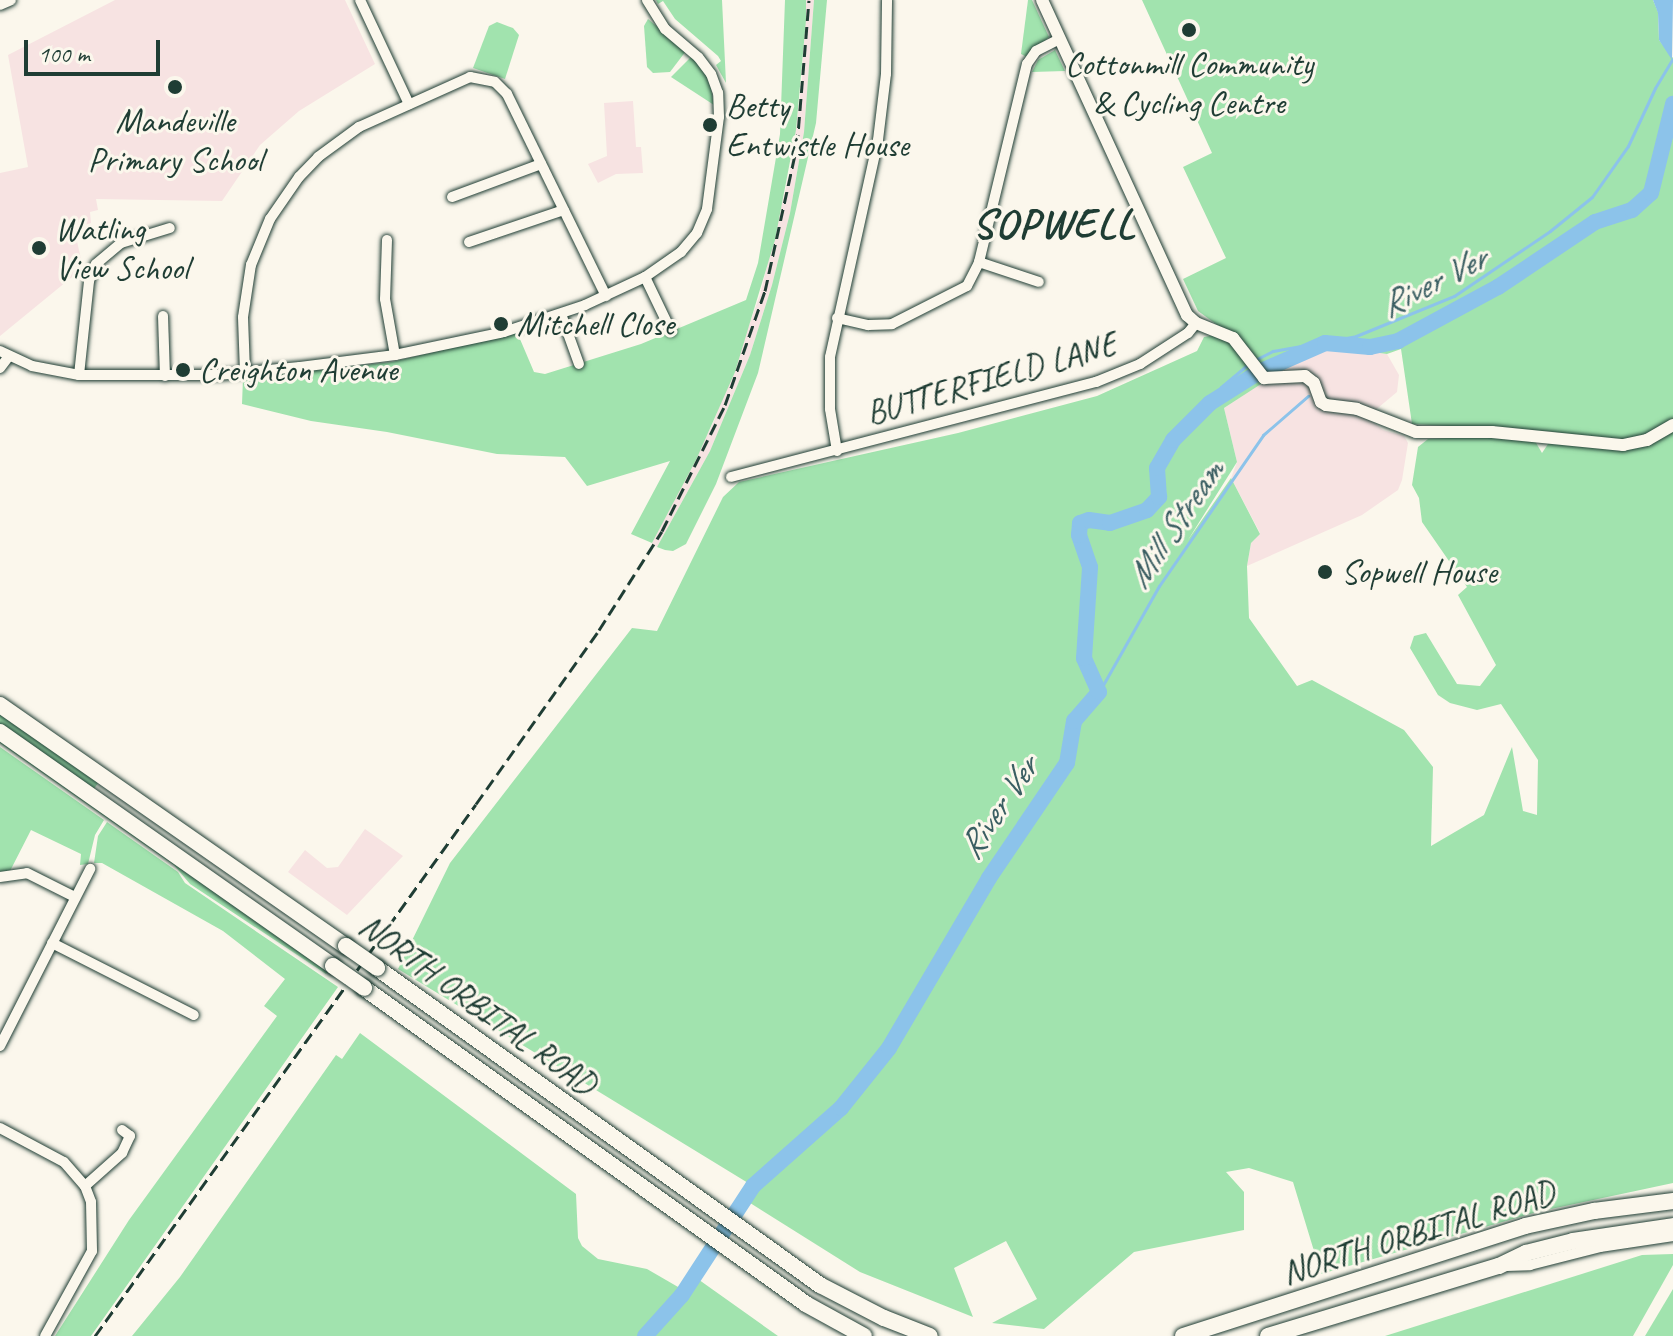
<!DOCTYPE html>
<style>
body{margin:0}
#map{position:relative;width:1673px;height:1336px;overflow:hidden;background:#fbf7ec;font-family:Caveat,sans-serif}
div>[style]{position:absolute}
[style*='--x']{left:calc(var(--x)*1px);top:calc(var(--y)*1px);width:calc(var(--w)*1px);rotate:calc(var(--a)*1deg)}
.built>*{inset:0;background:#f7e3e2}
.green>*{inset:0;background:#a1e3ae;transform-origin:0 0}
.water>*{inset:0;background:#8cc3ea}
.stream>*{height:3px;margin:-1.5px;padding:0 1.5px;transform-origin:1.5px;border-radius:1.5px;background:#8cc3ea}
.river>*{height:16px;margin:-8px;padding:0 8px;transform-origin:8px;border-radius:8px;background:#8cc3ea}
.roads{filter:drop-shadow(0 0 2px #1f3d34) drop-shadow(0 0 2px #1f3d34)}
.minor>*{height:10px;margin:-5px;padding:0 5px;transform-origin:5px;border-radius:5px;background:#fbf7ec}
.tertiary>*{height:12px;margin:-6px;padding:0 6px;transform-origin:6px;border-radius:6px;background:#fbf7ec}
.trunk>*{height:16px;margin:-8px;padding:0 8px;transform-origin:8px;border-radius:8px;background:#fbf7ec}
.rail>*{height:3px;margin-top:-1.5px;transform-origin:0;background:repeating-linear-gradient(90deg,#1f3d34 0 12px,transparent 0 18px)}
.bridges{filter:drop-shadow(0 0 2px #1f3d34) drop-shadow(0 0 2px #1f3d34)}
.trunk-bridge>*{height:16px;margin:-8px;padding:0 8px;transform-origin:8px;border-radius:8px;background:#fbf7ec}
.dots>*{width:22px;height:22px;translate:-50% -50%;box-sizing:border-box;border:4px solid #fbf7ec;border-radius:50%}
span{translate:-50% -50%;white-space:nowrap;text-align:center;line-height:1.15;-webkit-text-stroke:6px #fbf7ec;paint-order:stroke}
.poi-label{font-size:34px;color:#1f3d34}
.left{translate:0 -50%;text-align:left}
.street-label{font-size:34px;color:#1f3d34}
.water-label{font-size:36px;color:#3a5e62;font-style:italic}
.district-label{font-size:42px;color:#1f3d34;font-weight:700;letter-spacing:2px}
.scale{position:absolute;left:24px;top:40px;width:136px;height:36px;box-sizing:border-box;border:4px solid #1f3d34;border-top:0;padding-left:10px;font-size:24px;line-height:28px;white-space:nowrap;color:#1f3d34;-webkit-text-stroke:6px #fbf7ec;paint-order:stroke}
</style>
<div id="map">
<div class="built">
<div style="clip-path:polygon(115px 0,345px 0,375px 64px,299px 111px,260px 145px,222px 201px,96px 199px,98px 210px,90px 212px,91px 223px,74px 228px,83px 268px,0 336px,0 173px,28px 167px,8px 55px)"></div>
<div style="clip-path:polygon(806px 0,814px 0,804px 132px,790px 213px,772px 285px,750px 355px,710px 451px,657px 547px,652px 543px,713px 423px,760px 295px,790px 171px,802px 81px)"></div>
<div style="clip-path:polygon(633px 101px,636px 147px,641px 147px,643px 173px,616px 174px,598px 183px,588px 164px,607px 156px,604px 103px)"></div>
<div style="clip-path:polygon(1326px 346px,1387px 354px,1399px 375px,1397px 392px,1367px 417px,1383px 430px,1404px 436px,1408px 443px,1402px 480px,1398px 490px,1362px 515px,1247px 566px,1251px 543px,1260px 533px,1231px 478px,1237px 462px,1224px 408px,1260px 384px,1270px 369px)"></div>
<div style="clip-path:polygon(365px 829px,403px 856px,347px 915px,288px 872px,305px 850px,327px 868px,338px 867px)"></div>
</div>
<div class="green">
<div style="clip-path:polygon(656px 0,722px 0,726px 83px,716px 65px,721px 61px,718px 56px,675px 19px,663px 1px,658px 4px)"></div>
<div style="clip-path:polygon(785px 0,806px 0,806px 20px,796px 130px,775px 240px,735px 372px,696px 460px,652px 543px,631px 534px,670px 461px,587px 486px,565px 457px,497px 454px,387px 432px,311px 421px,242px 404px,243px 378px,392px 362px,517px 332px,534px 372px,545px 374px,641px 344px,746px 300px,758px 263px,780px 134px)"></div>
<div style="clip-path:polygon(814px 0,827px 0,816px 123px,758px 373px,716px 484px,686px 544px,673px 551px,665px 550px,657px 547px,710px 451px,750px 355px,772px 285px,790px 213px,804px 132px)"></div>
<div style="clip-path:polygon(1028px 0,1032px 0,1049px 37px,1027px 57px,1021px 54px)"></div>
<div style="clip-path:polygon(1142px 0,1653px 0,1658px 12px,1659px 40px,1673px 58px,1673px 1183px,1537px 1212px,1321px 1274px,1293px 1182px,1249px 1168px,1226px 1172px,1244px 1192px,1244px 1230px,1134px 1252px,1044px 1329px,992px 1323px,1037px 1299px,1006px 1241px,954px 1268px,973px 1317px,860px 1272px,747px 1201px,753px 1186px,398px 969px,450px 863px,632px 628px,657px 631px,723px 497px,739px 482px,958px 433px,1097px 396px,1197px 351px,1204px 337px,1215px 335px,1233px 345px,1261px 384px,1224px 408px,1237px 462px,1188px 540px,1231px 478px,1260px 534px,1251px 543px,1247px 566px,1249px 618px,1297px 686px,1312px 680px,1404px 730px,1433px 767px,1431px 846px,1484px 815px,1512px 747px,1523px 811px,1537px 815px,1538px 760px,1501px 704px,1477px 710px,1450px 703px,1438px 695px,1410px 648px,1414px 636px,1426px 633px,1457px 684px,1480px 686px,1496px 665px,1458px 595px,1467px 587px,1422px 522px,1419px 498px,1412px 485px,1418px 447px,1428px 439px,1487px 436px,1535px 441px,1542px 453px,1556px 432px,1412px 424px,1401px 349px,1387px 354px,1326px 346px,1270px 369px,1264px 368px,1249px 348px,1198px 311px,1183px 279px,1226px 258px,1183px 167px,1212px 153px)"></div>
<div style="clip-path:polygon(648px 19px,686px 51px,670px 72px,653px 73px,647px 67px,644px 26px)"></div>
<div style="clip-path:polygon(497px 22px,513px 28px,519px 35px,505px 79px,473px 68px,489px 26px)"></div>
<div style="clip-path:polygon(1055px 50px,1065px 71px,1032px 72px,1038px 60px)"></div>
<div style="clip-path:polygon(692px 56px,709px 78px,714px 105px,671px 77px)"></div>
<div style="left:0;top:710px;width:122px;height:16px;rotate:34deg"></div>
<div style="clip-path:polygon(0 738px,329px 970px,326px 974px,190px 884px,174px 865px,0 743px)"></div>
<div style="clip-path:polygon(0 747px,104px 820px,95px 835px,88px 864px,80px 865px,81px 854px,31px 830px,9px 873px,0 874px)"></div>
<div style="clip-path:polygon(107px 822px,178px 872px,185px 883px,338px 987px,91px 1336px,55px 1336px,129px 1220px,277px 1016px,264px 1006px,285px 979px,223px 931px,102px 863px,94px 863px,98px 836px)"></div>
<div style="clip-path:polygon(360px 1033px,576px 1194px,578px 1238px,582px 1246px,598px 1259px,647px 1269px,685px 1291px,695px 1277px,778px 1336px,132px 1336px,180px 1277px,336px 1055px,342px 1059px)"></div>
<div style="clip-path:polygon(1673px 1254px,1673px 1265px,1633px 1336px,1385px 1336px,1642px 1255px)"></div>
<div style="clip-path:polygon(1673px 1289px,1673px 1336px,1645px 1336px)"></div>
</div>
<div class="water">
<div style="clip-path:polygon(1653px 0,1673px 0,1672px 60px,1659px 40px,1658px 13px)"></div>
</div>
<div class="stream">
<div style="--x:1255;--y:360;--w:20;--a:-27"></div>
<div style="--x:1273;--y:351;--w:84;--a:-10.2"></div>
<div style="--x:1356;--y:336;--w:106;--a:-22.2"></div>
<div style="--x:1454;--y:296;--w:116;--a:-34.1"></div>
<div style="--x:1550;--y:231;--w:54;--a:-39"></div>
<div style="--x:1592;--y:197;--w:62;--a:-54.8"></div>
<div style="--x:1628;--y:146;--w:64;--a:-65"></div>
<div style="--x:1655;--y:88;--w:33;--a:-59"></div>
<div style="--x:1210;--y:403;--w:19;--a:-55"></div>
<div style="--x:1221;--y:387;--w:35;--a:-40"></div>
<div style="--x:1099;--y:692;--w:122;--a:-60.5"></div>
<div style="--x:1159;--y:586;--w:183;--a:-55.4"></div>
<div style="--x:1263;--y:435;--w:60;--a:-40.9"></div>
</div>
<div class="river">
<div style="--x:645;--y:1336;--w:55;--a:-47.9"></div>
<div style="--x:682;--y:1295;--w:130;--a:-56.9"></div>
<div style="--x:753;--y:1186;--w:118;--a:-41.6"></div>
<div style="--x:841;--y:1108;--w:77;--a:-51.3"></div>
<div style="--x:889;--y:1048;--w:197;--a:-59.5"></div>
<div style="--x:989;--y:878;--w:139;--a:-55.9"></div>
<div style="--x:1067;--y:763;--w:43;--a:-80.5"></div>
<div style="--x:1074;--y:721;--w:38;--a:-49"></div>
<div style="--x:1099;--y:692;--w:37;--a:-114"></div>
<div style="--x:1084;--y:658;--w:91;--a:-86.2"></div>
<div style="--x:1090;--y:567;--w:34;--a:-109"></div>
<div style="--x:1079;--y:535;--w:12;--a:-85"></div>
<div style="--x:1080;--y:523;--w:9;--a:-18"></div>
<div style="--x:1089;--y:520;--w:21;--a:8"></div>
<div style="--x:1110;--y:523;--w:39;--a:-19"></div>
<div style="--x:1147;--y:510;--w:18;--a:-47"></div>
<div style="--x:1159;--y:497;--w:29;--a:-94"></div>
<div style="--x:1157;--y:468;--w:32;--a:-60"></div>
<div style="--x:1173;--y:440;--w:52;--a:-45"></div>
<div style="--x:1210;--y:403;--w:58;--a:-32.3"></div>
<div style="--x:1259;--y:372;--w:72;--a:-23.7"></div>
<div style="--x:1325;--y:343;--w:45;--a:5.1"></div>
<div style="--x:1370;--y:347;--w:29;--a:-12"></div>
<div style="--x:1398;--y:341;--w:114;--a:-28.4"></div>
<div style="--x:1498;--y:287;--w:117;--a:-33.8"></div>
<div style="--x:1595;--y:222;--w:39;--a:-18"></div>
<div style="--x:1632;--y:210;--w:25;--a:-42"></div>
<div style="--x:1651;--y:193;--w:92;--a:-76.1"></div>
</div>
<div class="roads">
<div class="minor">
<div style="--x:360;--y:0;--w:115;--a:64.8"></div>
<div style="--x:0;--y:5;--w:12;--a:-24"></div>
<div style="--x:452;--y:197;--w:95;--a:-20.3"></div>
<div style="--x:387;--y:240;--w:59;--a:91.9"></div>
<div style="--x:385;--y:299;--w:57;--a:79.9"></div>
<div style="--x:469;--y:242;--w:100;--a:-18.6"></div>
<div style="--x:979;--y:262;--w:63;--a:18.4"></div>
<div style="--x:645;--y:277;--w:60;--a:64.3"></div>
<div style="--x:561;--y:314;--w:53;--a:70.2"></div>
<div style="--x:163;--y:316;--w:60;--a:88.1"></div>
<div style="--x:837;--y:318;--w:32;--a:13"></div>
<div style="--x:868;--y:325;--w:24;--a:-2"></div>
<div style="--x:892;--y:324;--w:84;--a:-26.9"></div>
<div style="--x:967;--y:286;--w:27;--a:-63"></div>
<div style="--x:979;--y:262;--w:204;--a:-76.4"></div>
<div style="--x:1027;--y:64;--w:16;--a:-55"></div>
<div style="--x:1036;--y:51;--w:27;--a:-27"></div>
<div style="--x:0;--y:351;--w:35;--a:25"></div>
<div style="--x:32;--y:366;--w:48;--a:10.8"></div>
<div style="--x:79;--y:375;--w:139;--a:0"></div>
<div style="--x:218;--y:375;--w:82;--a:-5.6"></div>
<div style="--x:300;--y:367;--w:96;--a:-7.2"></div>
<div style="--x:395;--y:355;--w:111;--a:-11.9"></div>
<div style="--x:504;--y:332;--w:85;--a:-18.4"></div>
<div style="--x:585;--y:305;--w:66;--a:-25"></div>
<div style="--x:645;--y:277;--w:44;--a:-34.8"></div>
<div style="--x:681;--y:252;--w:25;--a:-50"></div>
<div style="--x:697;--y:233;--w:26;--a:-67"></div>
<div style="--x:707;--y:209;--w:93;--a:-82.6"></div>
<div style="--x:719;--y:117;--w:24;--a:-92"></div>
<div style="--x:718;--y:93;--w:20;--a:-110"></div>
<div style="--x:711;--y:74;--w:21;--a:-127"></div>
<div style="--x:698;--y:57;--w:43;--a:-139.7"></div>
<div style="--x:665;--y:29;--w:34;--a:-122"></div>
<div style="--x:0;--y:368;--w:15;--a:-53"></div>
<div style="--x:245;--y:372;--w:55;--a:-92.1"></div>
<div style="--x:243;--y:317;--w:53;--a:-81.3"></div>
<div style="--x:251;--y:265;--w:50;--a:-67.6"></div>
<div style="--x:270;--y:219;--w:51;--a:-55.4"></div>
<div style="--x:299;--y:177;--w:28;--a:-46"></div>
<div style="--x:318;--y:157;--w:51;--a:-36.2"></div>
<div style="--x:359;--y:127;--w:122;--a:-24.2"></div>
<div style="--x:470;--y:77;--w:25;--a:11"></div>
<div style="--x:495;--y:82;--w:17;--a:45"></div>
<div style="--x:507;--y:94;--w:225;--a:63.9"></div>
<div style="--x:79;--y:375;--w:95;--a:-83.9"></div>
<div style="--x:89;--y:281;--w:18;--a:-68"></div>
<div style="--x:96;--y:264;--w:33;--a:-40"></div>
<div style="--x:121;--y:243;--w:51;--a:-17"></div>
<div style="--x:837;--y:451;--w:43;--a:-99.5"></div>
<div style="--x:830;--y:409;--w:52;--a:-90"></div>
<div style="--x:830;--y:357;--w:222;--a:-77.5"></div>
<div style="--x:878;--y:140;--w:66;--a:-83.1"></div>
<div style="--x:886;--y:74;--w:74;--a:-89.2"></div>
<div style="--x:731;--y:477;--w:377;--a:-14.6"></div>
<div style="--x:1096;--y:382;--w:48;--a:-22.2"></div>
<div style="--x:1140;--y:364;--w:57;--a:-32.9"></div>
<div style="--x:1188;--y:333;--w:13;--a:-51"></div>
<div style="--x:0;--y:877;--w:27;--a:-8"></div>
<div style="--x:27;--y:873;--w:54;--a:26.6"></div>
<div style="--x:52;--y:943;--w:159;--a:26.9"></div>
<div style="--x:0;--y:1046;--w:199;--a:-63"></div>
<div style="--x:0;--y:1128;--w:72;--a:28"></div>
<div style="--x:64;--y:1162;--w:32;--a:49"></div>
<div style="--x:85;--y:1186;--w:17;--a:69"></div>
<div style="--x:91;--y:1202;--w:49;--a:88.8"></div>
<div style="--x:92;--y:1251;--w:97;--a:118.9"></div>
<div style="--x:85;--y:1186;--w:50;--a:-41.7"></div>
<div style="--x:122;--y:1153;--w:19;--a:-65"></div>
<div style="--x:130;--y:1136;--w:10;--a:-143"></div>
<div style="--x:1506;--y:1266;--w:24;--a:-2"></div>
<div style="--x:1530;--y:1265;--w:72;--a:-14.4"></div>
<div style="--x:1600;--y:1247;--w:74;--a:-8.6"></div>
</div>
<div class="tertiary">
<div style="--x:1042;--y:0;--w:347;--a:65.3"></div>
<div style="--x:1187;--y:315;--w:12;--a:42"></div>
<div style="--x:1196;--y:323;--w:40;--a:22"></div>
<div style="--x:1233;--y:338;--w:51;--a:52.2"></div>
<div style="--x:1264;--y:378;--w:41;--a:-2.8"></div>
<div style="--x:1305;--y:376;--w:11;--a:38"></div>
<div style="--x:1314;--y:383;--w:20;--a:70"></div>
<div style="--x:1321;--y:402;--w:6;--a:31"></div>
<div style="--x:1326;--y:405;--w:31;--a:7"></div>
<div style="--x:1357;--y:409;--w:63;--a:21.3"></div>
<div style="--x:1416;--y:432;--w:76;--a:0"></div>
<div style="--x:1492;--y:432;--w:132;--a:5.7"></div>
<div style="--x:1623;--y:445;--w:25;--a:-12"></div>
<div style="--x:1647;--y:440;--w:30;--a:-30"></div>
</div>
<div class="trunk">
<div style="--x:0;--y:705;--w:422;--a:34.9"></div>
<div style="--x:0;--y:732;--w:407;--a:35.1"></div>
<div style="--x:377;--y:968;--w:545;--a:35.59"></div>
<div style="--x:820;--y:1285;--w:72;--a:27.3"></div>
<div style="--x:884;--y:1318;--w:49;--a:21.4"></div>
<div style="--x:364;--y:988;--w:543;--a:35.56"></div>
<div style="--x:806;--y:1304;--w:66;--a:28.9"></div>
<div style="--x:1183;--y:1336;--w:359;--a:-17.8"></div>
<div style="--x:1525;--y:1226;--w:71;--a:-12.3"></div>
<div style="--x:1594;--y:1211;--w:80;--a:-7.2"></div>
<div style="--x:1268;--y:1336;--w:241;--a:-16.9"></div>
<div style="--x:1499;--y:1266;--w:30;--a:-26"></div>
<div style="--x:1526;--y:1253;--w:49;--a:-14.3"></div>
<div style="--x:1573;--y:1241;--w:101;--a:-8.5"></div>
</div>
</div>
<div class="rail">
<div style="--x:95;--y:1336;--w:654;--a:-54.39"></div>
<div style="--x:476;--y:804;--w:213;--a:-54.7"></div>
<div style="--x:599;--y:630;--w:117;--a:-57.5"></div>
<div style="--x:662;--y:531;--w:141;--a:-63.4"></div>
<div style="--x:725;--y:405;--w:121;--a:-70.7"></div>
<div style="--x:765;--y:291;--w:148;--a:-77.6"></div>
<div style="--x:797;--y:146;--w:146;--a:-85.3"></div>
</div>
<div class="bridges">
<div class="trunk-bridge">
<div style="--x:346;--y:946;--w:38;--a:35"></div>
<div style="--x:333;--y:966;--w:38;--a:35"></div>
</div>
</div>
<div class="dots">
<div style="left:1189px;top:30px;background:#1f3d34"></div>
<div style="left:175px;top:87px;background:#1f3d34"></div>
<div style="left:710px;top:125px;background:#1f3d34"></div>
<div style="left:39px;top:248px;background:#1f3d34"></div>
<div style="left:501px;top:324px;background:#1f3d34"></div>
<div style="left:183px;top:370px;background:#1f3d34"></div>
<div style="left:1325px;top:572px;background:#1f3d34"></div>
</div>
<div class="poi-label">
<span style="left:1189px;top:83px">Cottonmill Community<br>&amp; Cycling Centre</span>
<span class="left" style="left:726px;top:125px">Betty<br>Entwistle House</span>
<span style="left:175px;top:140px">Mandeville<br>Primary School</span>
<span class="left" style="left:55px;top:248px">Watling<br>View School</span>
<span class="left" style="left:517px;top:324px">Mitchell Close</span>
<span class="left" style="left:199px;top:370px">Creighton Avenue</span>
<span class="left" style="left:1341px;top:572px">Sopwell House</span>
</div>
<div class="street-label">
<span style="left:991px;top:378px;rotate:-16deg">BUTTERFIELD LANE</span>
<span style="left:478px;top:1004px;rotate:36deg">NORTH ORBITAL ROAD</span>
<span style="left:1418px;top:1232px;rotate:-17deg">NORTH ORBITAL ROAD</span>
</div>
<div class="water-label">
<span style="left:1433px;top:282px;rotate:-27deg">River Ver</span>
<span style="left:1175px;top:524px;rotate:-56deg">Mill Stream</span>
<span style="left:998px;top:808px;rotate:-56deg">River Ver</span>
</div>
<div class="district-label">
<span style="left:1054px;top:224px">SOPWELL</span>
</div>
<div class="scale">100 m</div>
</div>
